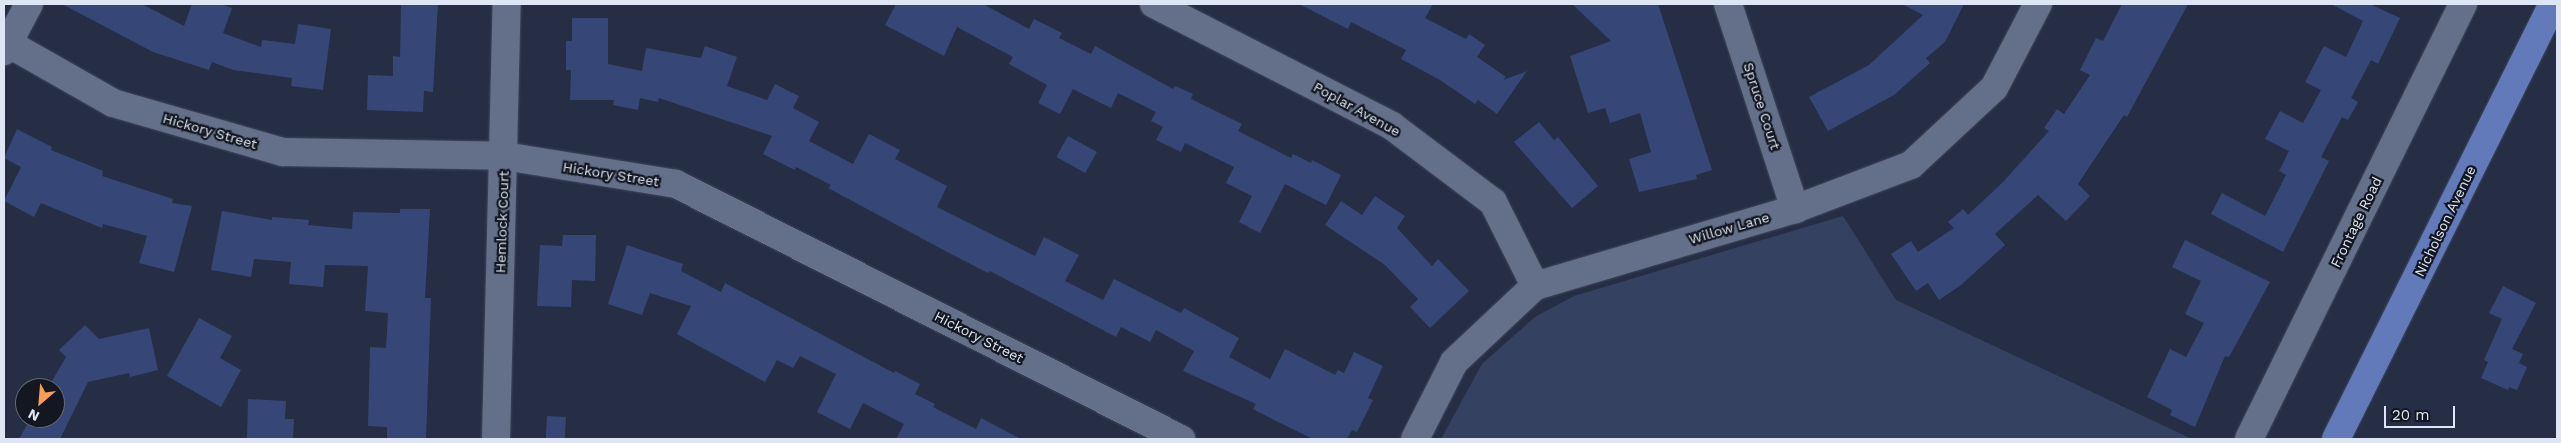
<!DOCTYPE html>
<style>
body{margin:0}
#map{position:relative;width:2561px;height:443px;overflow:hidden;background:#252e45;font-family:"Work Sans",sans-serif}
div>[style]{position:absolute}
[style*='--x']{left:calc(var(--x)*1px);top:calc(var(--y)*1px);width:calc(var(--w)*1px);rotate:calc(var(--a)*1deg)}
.green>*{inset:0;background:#354161}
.building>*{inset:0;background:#364777;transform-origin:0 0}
.roads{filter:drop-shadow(0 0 1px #40485b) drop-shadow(0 0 1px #40485b)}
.minor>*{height:28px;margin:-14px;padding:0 14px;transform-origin:14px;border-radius:14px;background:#646f89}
.major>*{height:28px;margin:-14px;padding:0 14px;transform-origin:14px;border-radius:14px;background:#6279ba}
span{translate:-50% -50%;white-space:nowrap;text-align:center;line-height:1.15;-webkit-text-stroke:4.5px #121721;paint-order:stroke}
.street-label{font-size:14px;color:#dee5f4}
.frame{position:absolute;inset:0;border:5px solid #dee5f4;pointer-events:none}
.north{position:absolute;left:15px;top:378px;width:50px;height:50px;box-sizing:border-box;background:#121721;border:1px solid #646975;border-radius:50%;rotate:207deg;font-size:14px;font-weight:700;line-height:20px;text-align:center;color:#dee5f4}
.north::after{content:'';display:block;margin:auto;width:18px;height:22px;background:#fb9e52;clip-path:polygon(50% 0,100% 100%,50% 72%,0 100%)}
.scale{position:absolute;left:2384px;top:406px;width:71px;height:22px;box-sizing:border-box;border:2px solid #dee5f4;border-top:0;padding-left:6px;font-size:15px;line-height:18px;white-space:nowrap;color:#dee5f4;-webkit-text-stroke:4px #121721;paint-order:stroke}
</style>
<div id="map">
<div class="green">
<div style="clip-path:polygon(1843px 216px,1896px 300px,2192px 439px,1441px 439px,1482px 364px,1535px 317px,1574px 296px)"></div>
</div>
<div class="building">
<div style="clip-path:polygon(62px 4px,142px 4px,184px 26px,192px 4px,221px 4px,232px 8px,223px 33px,261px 47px,262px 40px,295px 44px,298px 24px,331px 29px,323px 90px,291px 86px,292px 78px,233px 70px,212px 62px,209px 70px,153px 52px)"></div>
<div style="clip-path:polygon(401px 4px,438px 4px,433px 92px,424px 91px,423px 112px,367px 110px,368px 75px,393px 76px,393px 56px,400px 57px)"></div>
<div style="clip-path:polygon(896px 4px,983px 4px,1029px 29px,1034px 19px,1062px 33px,1059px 38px,1091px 54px,1095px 46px,1173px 89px,1175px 86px,1193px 94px,1191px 99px,1242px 124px,1238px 131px,1291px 158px,1293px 154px,1311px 163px,1312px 160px,1341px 175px,1326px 205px,1285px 184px,1260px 233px,1239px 222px,1252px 196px,1226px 183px,1234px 167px,1185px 143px,1181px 152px,1156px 140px,1163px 127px,1151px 121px,1156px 112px,1118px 93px,1111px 108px,1073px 89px,1060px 114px,1038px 103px,1047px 85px,1009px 64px,1013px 57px,957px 27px,944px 56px,885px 25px)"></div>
<div style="clip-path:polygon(1299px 4px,1433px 4px,1425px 18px,1466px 39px,1469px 34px,1485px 45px,1477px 57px,1506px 77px,1503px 80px,1527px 71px,1497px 114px,1478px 100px,1475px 104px,1440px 80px,1401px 59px,1406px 50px,1351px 22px,1348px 29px)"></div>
<div style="clip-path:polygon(1572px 4px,1658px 4px,1712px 170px,1696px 175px,1697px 179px,1639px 192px,1629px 159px,1651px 152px,1640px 113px,1610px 123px,1605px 108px,1588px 113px,1570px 56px,1611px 41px)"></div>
<div style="clip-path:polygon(1902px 4px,1964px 4px,1945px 42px,1926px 58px,1930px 63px,1894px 95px,1828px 131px,1809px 97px,1869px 65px,1923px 15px)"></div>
<div style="clip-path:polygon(2122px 4px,2188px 4px,2127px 117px,2124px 115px,2078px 184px,2090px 196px,2066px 221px,2038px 195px,1995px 234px,2005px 245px,1961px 285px,1939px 300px,1928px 283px,1916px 291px,1891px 254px,1911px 241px,1918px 252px,1954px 228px,1948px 222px,1963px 209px,1968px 215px,2003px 182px,2049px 131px,2044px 128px,2057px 109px,2064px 114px,2090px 75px,2080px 70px,2096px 38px,2103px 41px)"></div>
<div style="clip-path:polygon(2331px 4px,2370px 4px,2400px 18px,2378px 64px,2371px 60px,2351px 98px,2358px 102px,2348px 120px,2342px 117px,2321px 157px,2329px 161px,2283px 252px,2211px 214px,2222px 193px,2265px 216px,2286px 175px,2279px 171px,2289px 151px,2265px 139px,2280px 111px,2303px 123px,2321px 90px,2305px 82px,2324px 46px,2346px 57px,2363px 21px)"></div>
<div style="clip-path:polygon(572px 18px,608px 18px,608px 64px,642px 71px,646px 48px,701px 58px,705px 46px,737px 57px,727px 86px,767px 100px,775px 84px,799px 96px,793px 108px,819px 122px,809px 141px,853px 164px,869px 134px,900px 150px,895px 159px,947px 186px,937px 207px,1035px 256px,1044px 237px,1079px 255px,1065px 281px,1103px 300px,1114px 279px,1181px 313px,1184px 308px,1239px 338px,1229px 357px,1270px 379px,1285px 349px,1335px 375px,1338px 370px,1344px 373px,1354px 352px,1383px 366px,1368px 398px,1373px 400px,1357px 432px,1352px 430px,1347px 439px,1313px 439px,1278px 422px,1253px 409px,1256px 404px,1183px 371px,1194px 351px,1156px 330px,1150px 342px,1121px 327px,1116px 337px,990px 271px,988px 273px,951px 254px,828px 188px,831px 185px,796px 167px,795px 170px,763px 154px,772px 136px,659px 98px,658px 102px,640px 98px,638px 110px,613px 105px,614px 100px,570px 100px,571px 70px,566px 70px,566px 41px,572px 41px)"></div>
<div style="clip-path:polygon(1539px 122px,1554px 140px,1558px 137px,1598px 186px,1572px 208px,1514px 142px)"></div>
<div style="clip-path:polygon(17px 129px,52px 147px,51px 150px,103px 171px,102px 176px,173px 199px,172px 203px,192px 206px,174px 272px,139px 263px,147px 236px,103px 224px,102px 228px,41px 203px,34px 217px,4px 201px,21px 167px,4px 158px)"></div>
<div style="left:1068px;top:136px;width:33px;height:24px;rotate:29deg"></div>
<div style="clip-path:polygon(1375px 196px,1405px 216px,1397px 228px,1432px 266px,1438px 259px,1469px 291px,1430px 328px,1410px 307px,1418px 299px,1385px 265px,1325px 225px,1341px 201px,1362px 215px)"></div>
<div style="clip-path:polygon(400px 209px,430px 209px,425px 298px,431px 298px,426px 439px,387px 439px,387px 427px,368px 426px,370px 347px,386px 348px,388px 313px,365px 311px,368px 266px,325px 265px,323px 287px,289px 284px,291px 262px,254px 259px,251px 277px,211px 270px,222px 211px,272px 220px,272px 217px,309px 220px,308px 225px,352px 229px,353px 212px,400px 213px)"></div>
<div style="clip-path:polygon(563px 235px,596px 235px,595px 281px,572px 280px,571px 307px,537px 306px,540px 245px,562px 246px)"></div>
<div style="clip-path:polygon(2185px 240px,2270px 282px,2229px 357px,2225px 356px,2195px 427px,2170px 415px,2172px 410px,2147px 397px,2170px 349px,2186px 357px,2204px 323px,2185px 314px,2201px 281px,2172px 267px)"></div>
<div style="clip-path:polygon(627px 245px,683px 264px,681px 271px,721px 292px,725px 283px,894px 373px,895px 371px,920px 384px,915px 394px,935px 404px,933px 407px,976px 429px,981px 418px,1021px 439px,896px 439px,904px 424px,863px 403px,850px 429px,817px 412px,836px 374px,800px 356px,793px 368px,777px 360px,765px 382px,677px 334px,691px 306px,650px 293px,642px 315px,608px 304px)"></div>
<div style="clip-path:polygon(2503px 286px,2536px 303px,2512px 349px,2523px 354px,2519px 363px,2527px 367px,2517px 390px,2509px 387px,2508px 390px,2481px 378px,2488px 362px,2484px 360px,2502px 319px,2489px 313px)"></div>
<div style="clip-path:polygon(199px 318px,232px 336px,220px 358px,241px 370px,221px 407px,167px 376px)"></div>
<div style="clip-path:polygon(85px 325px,99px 339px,149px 328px,158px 370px,130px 377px,129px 373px,88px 382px,60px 439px,19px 439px,31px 418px,55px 418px,55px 388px,48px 388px,66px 357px,59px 350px)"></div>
<div style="clip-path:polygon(248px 399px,286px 401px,285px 419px,294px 419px,293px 438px,247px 439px)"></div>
<div style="left:547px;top:416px;width:19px;height:23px;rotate:3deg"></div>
</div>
<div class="roads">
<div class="minor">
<div style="--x:1154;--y:4;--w:267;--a:27.1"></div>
<div style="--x:1392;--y:126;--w:126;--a:37"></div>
<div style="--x:1493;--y:202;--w:94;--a:63.4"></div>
<div style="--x:1728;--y:4;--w:216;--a:71.9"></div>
<div style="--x:4;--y:41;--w:125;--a:29.6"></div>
<div style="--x:113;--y:103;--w:177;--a:16.1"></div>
<div style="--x:283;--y:152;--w:221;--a:1"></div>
<div style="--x:504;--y:156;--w:174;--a:9.2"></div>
<div style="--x:676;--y:184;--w:566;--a:26.79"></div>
<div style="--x:4;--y:51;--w:53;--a:-62"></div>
<div style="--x:496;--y:439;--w:435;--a:-88.6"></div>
<div style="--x:1415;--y:439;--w:86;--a:-63.1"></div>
<div style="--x:1454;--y:362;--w:111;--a:-43.2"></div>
<div style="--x:1535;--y:286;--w:271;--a:-16.5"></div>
<div style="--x:1795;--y:209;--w:124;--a:-20.8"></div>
<div style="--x:1911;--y:165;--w:113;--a:-42.9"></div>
<div style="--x:1994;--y:88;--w:95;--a:-62.4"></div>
<div style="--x:2249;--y:439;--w:485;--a:-63.8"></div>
</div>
<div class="major">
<div style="--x:2336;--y:439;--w:486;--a:-63.5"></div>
</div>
</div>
<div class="street-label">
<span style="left:1762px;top:106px;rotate:72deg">Spruce Court</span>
<span style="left:1357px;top:109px;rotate:29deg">Poplar Avenue</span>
<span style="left:210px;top:131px;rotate:16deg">Hickory Street</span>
<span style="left:611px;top:174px;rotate:9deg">Hickory Street</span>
<span style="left:2445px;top:221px;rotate:-64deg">Nicholson Avenue</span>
<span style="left:502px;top:222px;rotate:-88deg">Hemlock Court</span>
<span style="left:2356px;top:222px;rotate:-64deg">Frontage Road</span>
<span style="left:1729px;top:228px;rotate:-16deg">Willow Lane</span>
<span style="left:979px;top:337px;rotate:27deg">Hickory Street</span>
</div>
<div class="frame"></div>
<div class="north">N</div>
<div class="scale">20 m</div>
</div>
